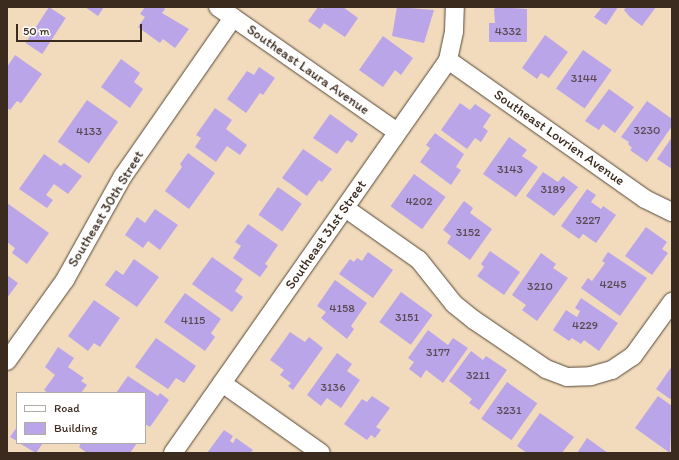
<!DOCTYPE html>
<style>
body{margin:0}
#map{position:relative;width:679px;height:460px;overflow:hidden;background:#f1dbbc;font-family:Itim,sans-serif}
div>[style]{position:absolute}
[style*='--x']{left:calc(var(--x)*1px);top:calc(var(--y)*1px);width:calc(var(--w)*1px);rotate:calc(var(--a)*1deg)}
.building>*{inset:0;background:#baa5e9;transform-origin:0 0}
.roads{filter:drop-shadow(0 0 1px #564536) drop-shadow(0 0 1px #564536)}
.minor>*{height:18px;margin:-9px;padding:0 9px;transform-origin:9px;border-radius:9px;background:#fff}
span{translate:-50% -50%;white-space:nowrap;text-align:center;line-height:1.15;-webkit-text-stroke:3px #fff;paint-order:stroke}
.number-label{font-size:12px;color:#5b4951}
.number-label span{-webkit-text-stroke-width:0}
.street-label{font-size:14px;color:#3b2a1e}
.frame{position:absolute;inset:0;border:8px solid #3b2a1e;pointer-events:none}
.legend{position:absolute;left:16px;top:392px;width:130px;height:52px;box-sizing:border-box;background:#fff;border:1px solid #b1aaa5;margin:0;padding:5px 7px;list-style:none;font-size:12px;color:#3b2a1e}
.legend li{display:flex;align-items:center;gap:8px;height:20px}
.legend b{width:20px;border:1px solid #b1aaa5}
.scale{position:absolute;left:16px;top:24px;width:126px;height:18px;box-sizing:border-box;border:2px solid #3b2a1e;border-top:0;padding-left:5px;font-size:12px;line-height:14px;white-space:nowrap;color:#3b2a1e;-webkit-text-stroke:3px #fff;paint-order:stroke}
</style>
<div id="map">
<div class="building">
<div style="left:49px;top:7px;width:20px;height:43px;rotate:33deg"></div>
<div style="clip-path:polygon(85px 7px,104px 7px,98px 16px)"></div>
<div style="clip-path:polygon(145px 7px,163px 7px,165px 9px,162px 13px,189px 29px,175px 48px,163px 39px,160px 43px,138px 27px,145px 17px,140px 14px)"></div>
<div style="clip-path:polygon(318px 7px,323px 9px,324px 7px,343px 7px,358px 18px,345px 37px,324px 23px,320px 29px,308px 21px)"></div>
<div style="clip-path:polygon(397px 7px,434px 10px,424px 43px,392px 36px)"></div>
<div style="clip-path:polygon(498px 7px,527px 9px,527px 42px,489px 42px,489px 23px,495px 23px,494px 9px)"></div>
<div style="clip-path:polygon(602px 7px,618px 7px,606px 25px,594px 17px)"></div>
<div style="clip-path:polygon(626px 7px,656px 7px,642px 26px,630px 17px,624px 10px)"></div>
<div style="clip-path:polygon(545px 35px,568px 52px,549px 78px,541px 73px,537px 79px,522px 68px)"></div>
<div style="clip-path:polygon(383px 36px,413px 58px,401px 75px,395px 70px,383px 87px,359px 70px)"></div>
<div style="left:583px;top:50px;width:35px;height:47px;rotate:35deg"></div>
<div style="clip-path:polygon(15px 55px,42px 74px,21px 103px,17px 101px,10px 110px,7px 108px,7px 67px)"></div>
<div style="clip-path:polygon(121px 59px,140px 73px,134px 82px,143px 89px,130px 108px,101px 87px)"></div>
<div style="clip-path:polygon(259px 67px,275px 78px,263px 95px,260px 93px,246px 113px,227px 99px,247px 71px,254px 75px)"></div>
<div style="clip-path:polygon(609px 89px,634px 107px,615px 133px,603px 124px,599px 130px,585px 121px)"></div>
<div style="left:87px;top:100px;width:38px;height:51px;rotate:35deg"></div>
<div style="clip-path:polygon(647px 101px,672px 119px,672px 126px,647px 162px,630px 150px,632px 148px,628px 144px,629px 142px,621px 137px)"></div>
<div style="clip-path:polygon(460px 103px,470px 110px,475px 104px,491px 115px,483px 127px,488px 131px,481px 142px,475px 138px,467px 149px,441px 130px)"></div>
<div style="clip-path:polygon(215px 108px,232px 120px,226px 129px,247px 145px,240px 155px,227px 146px,216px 162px,195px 147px,201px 138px,196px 135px)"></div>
<div style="clip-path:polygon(330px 114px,358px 134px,352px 143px,347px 140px,337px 154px,313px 138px)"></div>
<div style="clip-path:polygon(435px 133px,464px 154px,456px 167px,461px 170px,451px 185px,420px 162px,430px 148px,426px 145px)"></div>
<div style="clip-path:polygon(509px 137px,527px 150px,522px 156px,538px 167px,516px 197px,483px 174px)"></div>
<div style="clip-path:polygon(672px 137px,672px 169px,657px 159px)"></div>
<div style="clip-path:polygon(303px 149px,332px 169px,322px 182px,319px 180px,307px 196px,282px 178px)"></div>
<div style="clip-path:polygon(188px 153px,215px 173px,189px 209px,165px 191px,182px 167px,180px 164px)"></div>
<div style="clip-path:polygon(44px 154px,61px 166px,64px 163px,82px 176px,68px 194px,54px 184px,46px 195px,53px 200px,47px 208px,19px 189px)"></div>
<div style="clip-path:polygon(543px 172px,558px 182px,563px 176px,578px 187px,554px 216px,526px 196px)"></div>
<div style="left:414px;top:174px;width:39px;height:40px;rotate:36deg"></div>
<div style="left:278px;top:187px;width:29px;height:34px;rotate:35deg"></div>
<div style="clip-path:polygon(587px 189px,596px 195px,591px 202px,601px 209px,603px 206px,616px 215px,596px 243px,583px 234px,579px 239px,561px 226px)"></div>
<div style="clip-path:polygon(464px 201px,473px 208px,470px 213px,492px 229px,470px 260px,447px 243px,451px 236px,443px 230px)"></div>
<div style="clip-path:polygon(7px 203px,49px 233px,27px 264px,12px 253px,15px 248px,7px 242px)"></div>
<div style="clip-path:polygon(155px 209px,178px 225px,160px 250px,148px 241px,143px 248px,125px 235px,137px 217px,145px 223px)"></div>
<div style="clip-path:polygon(248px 224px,278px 245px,265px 264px,268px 266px,260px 277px,233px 258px,241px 246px,235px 242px)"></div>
<div style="clip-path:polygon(646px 227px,667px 242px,662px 249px,668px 253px,652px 275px,625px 256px)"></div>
<div style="clip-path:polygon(490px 251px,520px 272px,504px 295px,477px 276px,484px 267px,481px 264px)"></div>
<div style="clip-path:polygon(368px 252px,393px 270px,373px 298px,339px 274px,350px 259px,354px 262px,357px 258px,362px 261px)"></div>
<div style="clip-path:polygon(608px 252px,647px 278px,620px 316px,581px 288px,588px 278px,592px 281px,605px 263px,602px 261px)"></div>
<div style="clip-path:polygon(541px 253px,556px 264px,553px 268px,568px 278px,537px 321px,522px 310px,526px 305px,512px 295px)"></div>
<div style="clip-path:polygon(212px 257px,243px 279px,235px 291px,243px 297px,232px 312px,192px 284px)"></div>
<div style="clip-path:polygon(134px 259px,159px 277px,137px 307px,105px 285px,116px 270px,123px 275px)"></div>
<div style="clip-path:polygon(7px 275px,18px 283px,7px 298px)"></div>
<div style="clip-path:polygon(335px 280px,367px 303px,351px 326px,354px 329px,347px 339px,321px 318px,326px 312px,317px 306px)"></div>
<div style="left:401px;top:292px;width:39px;height:37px;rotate:36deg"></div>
<div style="clip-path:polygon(185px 293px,221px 319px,211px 333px,215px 337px,205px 351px,164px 322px)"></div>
<div style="clip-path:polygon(581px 298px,618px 323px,599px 351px,584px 340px,581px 344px,572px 338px,569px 341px,553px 330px,566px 310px,577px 317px,580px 311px,575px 308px)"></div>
<div style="clip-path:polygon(94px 300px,120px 318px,100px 347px,94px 343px,88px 351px,68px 336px)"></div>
<div style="clip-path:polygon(428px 330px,448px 345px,453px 338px,468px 348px,443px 383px,426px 370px,421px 378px,409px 369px,414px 362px,408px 358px)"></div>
<div style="clip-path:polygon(290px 332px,305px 342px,309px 337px,323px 348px,293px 390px,288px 386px,291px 383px,280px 375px,284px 370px,270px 360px)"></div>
<div style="clip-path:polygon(156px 338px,196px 366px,184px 383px,176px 378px,168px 389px,135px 367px)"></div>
<div style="clip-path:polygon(58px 347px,74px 358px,68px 367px,84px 378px,81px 381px,87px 385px,81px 393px,48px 393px,44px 390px,55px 375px,45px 367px)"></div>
<div style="clip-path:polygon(471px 351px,483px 360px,486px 356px,507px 370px,479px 410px,469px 403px,472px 399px,449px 381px)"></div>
<div style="clip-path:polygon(337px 353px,352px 364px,347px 371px,360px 380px,341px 408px,327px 398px,321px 406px,307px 395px)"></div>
<div style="clip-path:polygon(672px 366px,672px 397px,670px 399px,656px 389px)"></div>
<div style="clip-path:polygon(128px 376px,158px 396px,160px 393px,169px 400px,150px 427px,145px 424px,145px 393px,116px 393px)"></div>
<div style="left:507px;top:382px;width:37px;height:45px;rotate:35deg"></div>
<div style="clip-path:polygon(372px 396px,390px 408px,376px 427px,381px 430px,375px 438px,371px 435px,367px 440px,344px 424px,362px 399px,367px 402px)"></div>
<div style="clip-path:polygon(658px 396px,672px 406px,670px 453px,635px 428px)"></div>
<div style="clip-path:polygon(540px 413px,574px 437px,562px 453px,527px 453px,517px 446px)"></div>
<div style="clip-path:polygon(17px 427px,17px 441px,10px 437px)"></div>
<div style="clip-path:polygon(224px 430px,233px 436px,230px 441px,233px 443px,236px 438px,253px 450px,250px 453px,207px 453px)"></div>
<div style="clip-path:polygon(587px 438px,608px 453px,577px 453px)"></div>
<div style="clip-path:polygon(19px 443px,43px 443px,36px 453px)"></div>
<div style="clip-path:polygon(81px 443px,137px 443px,130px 453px,87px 453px,79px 447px)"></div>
</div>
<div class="roads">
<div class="minor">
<div style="--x:218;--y:7;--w:218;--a:34.9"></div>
<div style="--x:448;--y:60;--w:241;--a:35.2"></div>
<div style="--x:645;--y:199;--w:30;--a:26"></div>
<div style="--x:345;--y:208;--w:90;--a:35.1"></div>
<div style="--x:419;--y:260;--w:56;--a:51.5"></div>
<div style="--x:454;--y:304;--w:26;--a:39"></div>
<div style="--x:474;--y:320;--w:87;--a:34.2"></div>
<div style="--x:546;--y:369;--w:22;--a:21"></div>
<div style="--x:567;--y:377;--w:24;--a:-2"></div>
<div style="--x:591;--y:376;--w:22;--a:-16"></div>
<div style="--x:612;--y:370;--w:25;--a:-34"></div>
<div style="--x:633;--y:356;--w:67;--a:-54.2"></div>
<div style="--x:7;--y:361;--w:100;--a:-54.4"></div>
<div style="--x:65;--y:280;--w:119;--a:-60.9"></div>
<div style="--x:123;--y:176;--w:193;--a:-55.2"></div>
<div style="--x:222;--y:383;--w:121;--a:35.3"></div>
<div style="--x:173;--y:453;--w:480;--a:-55"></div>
<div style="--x:448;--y:60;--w:30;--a:-78"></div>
<div style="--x:454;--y:31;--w:24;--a:-88"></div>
</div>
</div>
<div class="number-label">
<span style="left:508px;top:32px">4332</span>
<span style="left:584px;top:79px">3144</span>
<span style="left:647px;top:131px">3230</span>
<span style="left:89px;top:132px">4133</span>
<span style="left:510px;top:170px">3143</span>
<span style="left:553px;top:190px">3189</span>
<span style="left:419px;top:202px">4202</span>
<span style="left:588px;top:221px">3227</span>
<span style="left:468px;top:233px">3152</span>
<span style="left:613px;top:285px">4245</span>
<span style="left:540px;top:287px">3210</span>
<span style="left:342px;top:309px">4158</span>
<span style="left:407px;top:318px">3151</span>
<span style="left:193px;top:321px">4115</span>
<span style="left:585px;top:326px">4229</span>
<span style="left:438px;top:353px">3177</span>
<span style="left:478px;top:376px">3211</span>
<span style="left:333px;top:388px">3136</span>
<span style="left:509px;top:411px">3231</span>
</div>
<div class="street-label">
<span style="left:308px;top:70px;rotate:35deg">Southeast Laura Avenue</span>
<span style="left:559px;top:138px;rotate:35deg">Southeast Lovrien Avenue</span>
<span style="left:106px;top:209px;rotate:-59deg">Southeast 30th Street</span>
<span style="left:326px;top:235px;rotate:-55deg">Southeast 31st Street</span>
</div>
<div class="frame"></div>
<ul class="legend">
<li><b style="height:5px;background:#fff"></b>Road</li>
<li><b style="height:11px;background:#baa5e9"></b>Building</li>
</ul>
<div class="scale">50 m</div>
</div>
